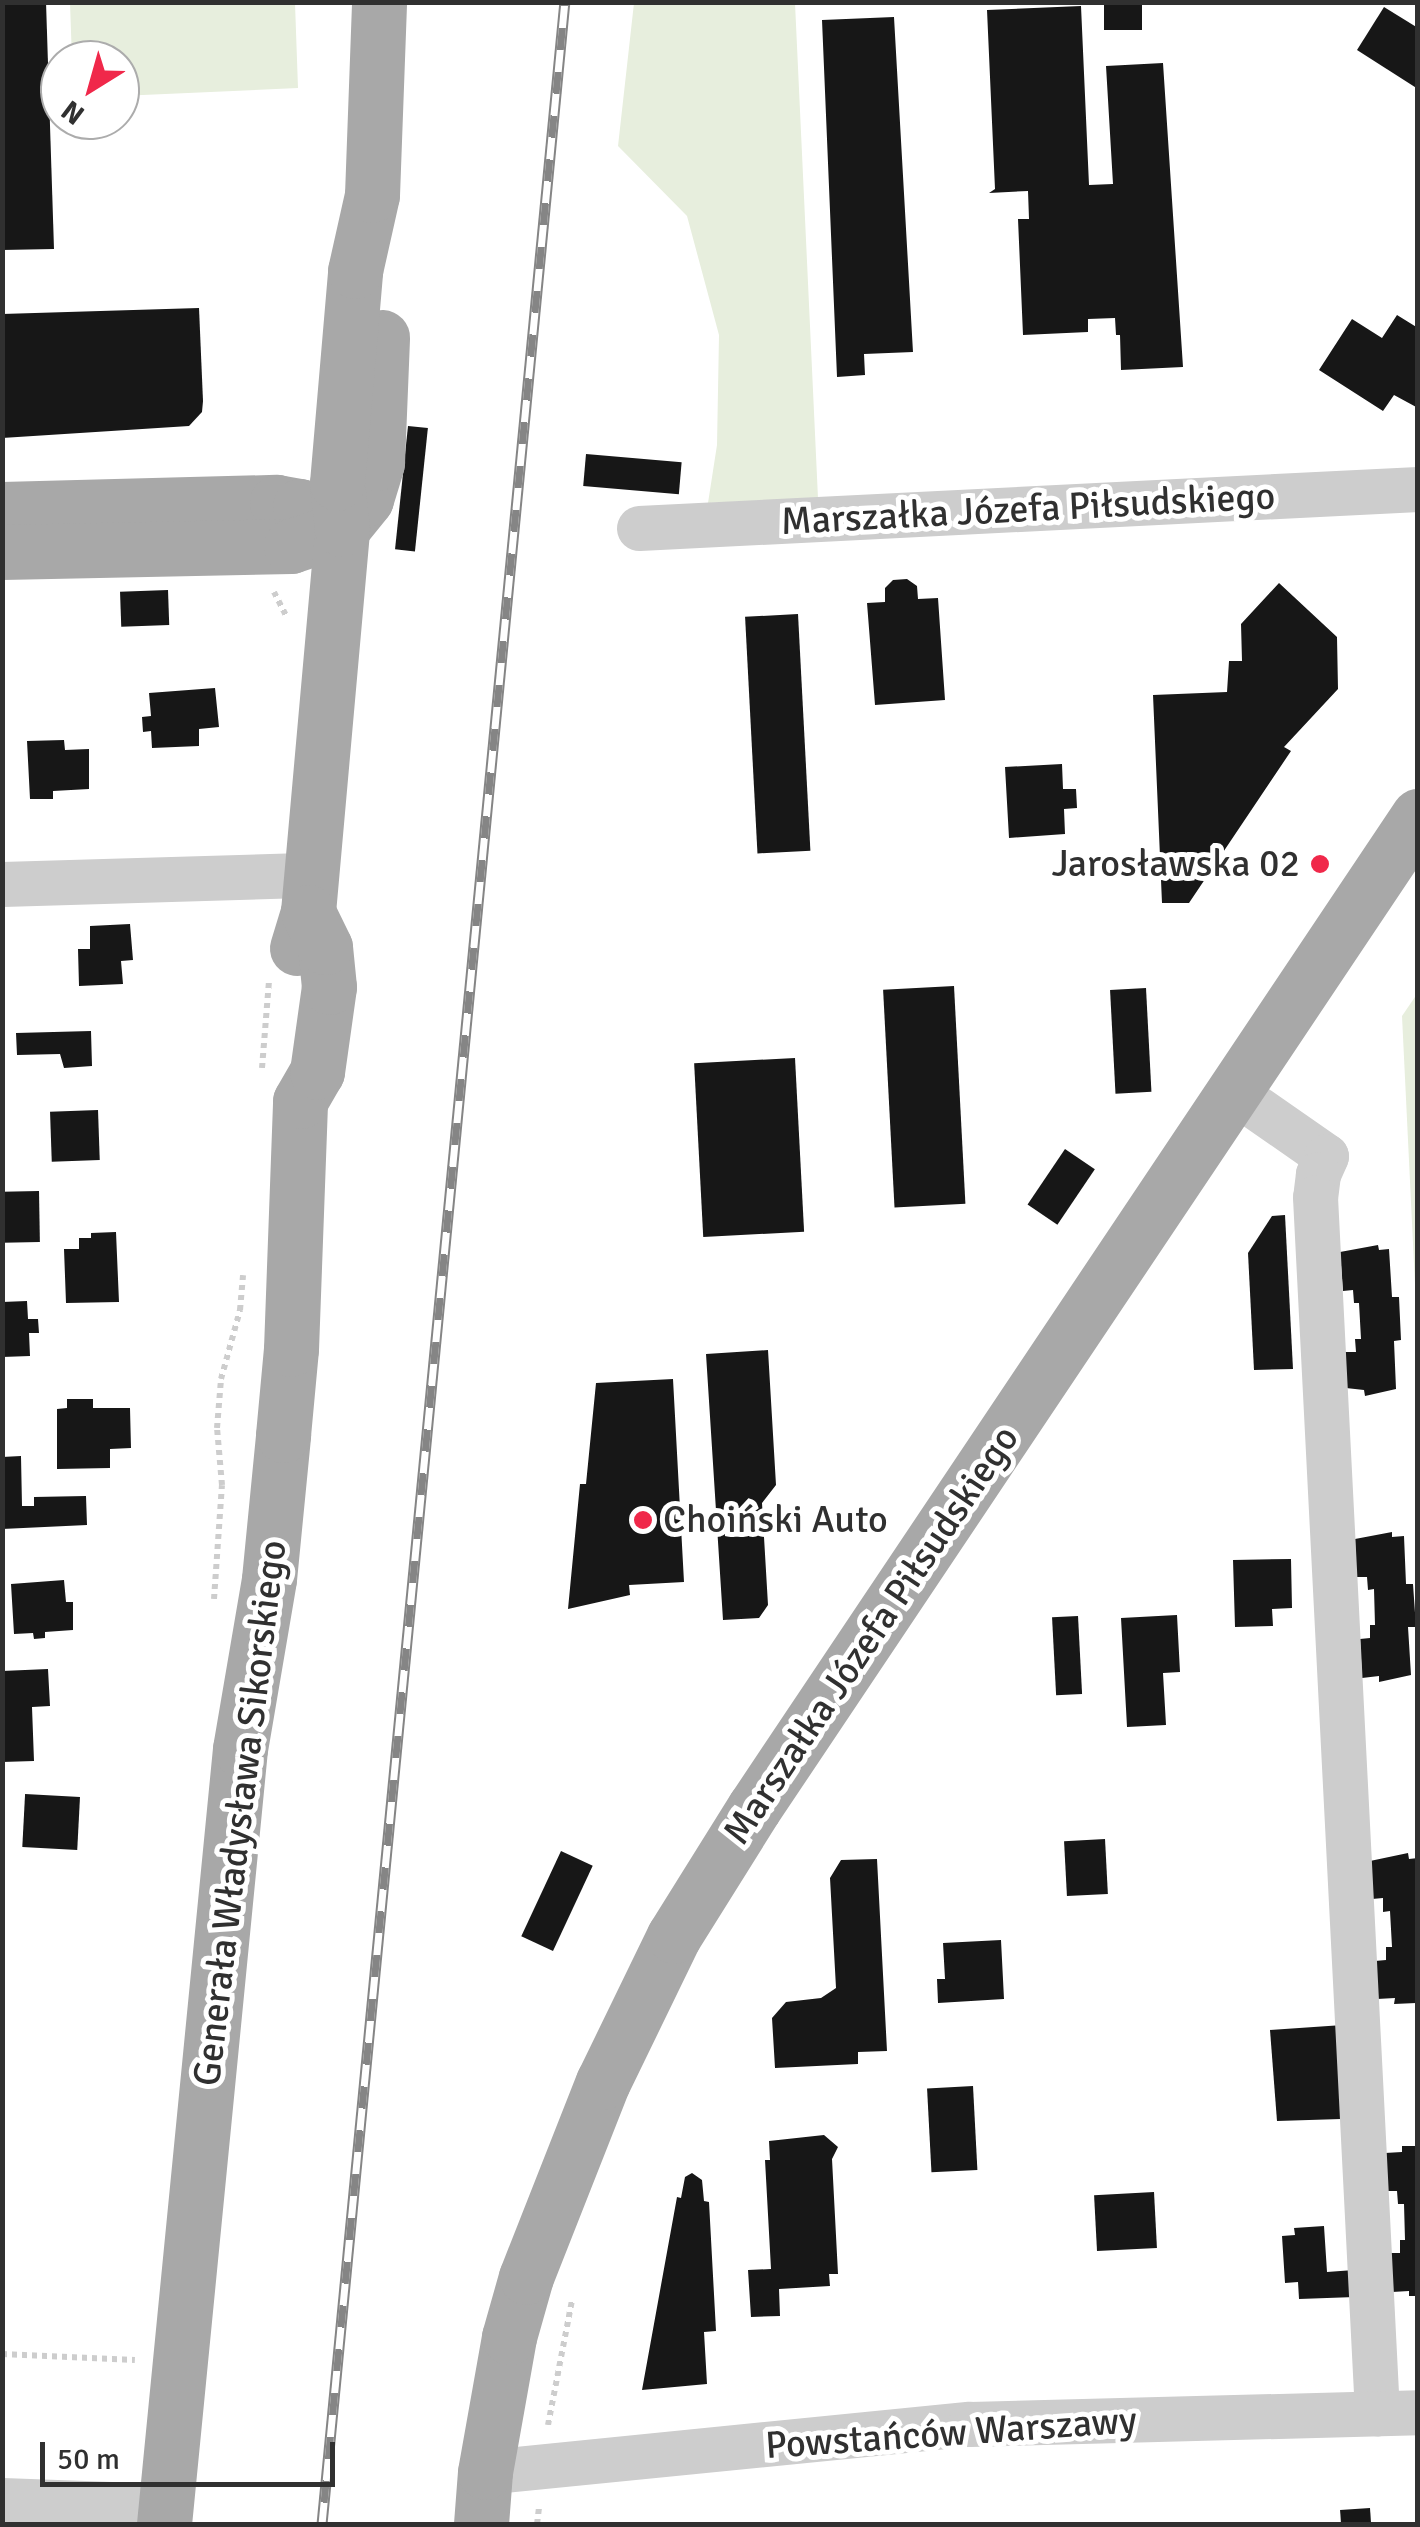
<!DOCTYPE html>
<meta charset="utf-8">
<style>
body{margin:0}
#map{position:relative;width:1420px;height:2527px;overflow:hidden;background:#fff;font-family:Signika,sans-serif}
div>[style]{position:absolute}
[style*='--x']{left:calc(var(--x)*1px);top:calc(var(--y)*1px);width:calc(var(--w)*1px);rotate:calc(var(--a)*1deg)}
.green>*{inset:0;background:#e7eedd}
.building>*{inset:0;background:#171717;transform-origin:0 0}
.path>*{height:6px;margin-top:-3px;transform-origin:0;background:repeating-linear-gradient(90deg,#cdcdcd 0 5px,transparent 0 10px)}
.minor>*{height:45px;margin:-22.5px;padding:0 22.5px;transform-origin:22.5px;border-radius:22.5px;background:#cdcdcd}
.major>*{height:55px;margin:-27.5px;padding:0 27.5px;transform-origin:27.5px;border-radius:27.5px;background:#a8a8a8}
.rail>*{height:11px;margin-top:-5.5px;transform-origin:0;background:repeating-linear-gradient(90deg,#fff 0 22px,#858585 0 44px);box-sizing:border-box;border-block:2px solid #858585}
.dots>*{width:28px;height:28px;translate:-50% -50%;box-sizing:border-box;border:5px solid #fff;border-radius:50%}
span{translate:-50% -50%;white-space:nowrap;text-align:center;line-height:1.15;-webkit-text-stroke:10px #fff;paint-order:stroke}
.street-label{font-size:38px;color:#303030}
.poi-label{font-size:38px;color:#303030}
.right{translate:-100% -50%;text-align:right}
.left{translate:0 -50%;text-align:left}
.frame{position:absolute;inset:0;border:5px solid #303030;pointer-events:none}
.north{position:absolute;left:40px;top:40px;width:100px;height:100px;box-sizing:border-box;background:#fff;border:2px solid #acacac;border-radius:50%;rotate:217deg;font-size:28px;font-weight:700;line-height:40px;text-align:center;color:#303030}
.north::after{content:'';display:block;margin:auto;width:35px;height:45px;background:#f0284a;clip-path:polygon(50% 0,100% 100%,50% 72%,0 100%)}
.scale{position:absolute;left:40px;top:2442px;width:295px;height:45px;box-sizing:border-box;border:5px solid #303030;border-top:0;padding-left:12px;font-size:30px;line-height:35px;white-space:nowrap;color:#303030;-webkit-text-stroke:8px #fff;paint-order:stroke}
</style>
<div id="map">
<div class="green">
<div style="clip-path:polygon(70px 3px,295px 3px,298px 88px,120px 96px,120px 60px,72px 60px)"></div>
<div style="clip-path:polygon(634px 3px,795px 3px,818px 498px,708px 503px,717px 445px,719px 335px,687px 216px,618px 146px)"></div>
<div style="clip-path:polygon(1417px 994px,1417px 1326px,1402px 1016px)"></div>
</div>
<div class="building">
<div style="clip-path:polygon(2px 2px,46px 2px,54px 249px,2px 250px)"></div>
<div style="left:1104px;top:2px;width:38px;height:28px"></div>
<div style="clip-path:polygon(1081px 6px,1089px 185px,1113px 184px,1106px 66px,1163px 63px,1183px 367px,1121px 370px,1120px 335px,1116px 335px,1115px 318px,1088px 319px,1088px 332px,1023px 335px,1018px 219px,1029px 219px,1028px 191px,989px 193px,995px 189px,987px 10px)"></div>
<div style="clip-path:polygon(1384px 7px,1418px 28px,1418px 89px,1357px 50px)"></div>
<div style="clip-path:polygon(894px 17px,913px 352px,864px 354px,865px 375px,837px 377px,822px 20px)"></div>
<div style="clip-path:polygon(199px 308px,203px 401px,202px 412px,189px 426px,2px 438px,2px 314px)"></div>
<div style="clip-path:polygon(1397px 315px,1418px 328px,1418px 408px,1394px 395px,1383px 411px,1319px 370px,1352px 319px,1382px 338px)"></div>
<div style="left:408px;top:426px;width:20px;height:124px;rotate:6deg"></div>
<div style="left:586px;top:454px;width:96px;height:32px;rotate:5deg"></div>
<div style="clip-path:polygon(907px 579px,917px 586px,918px 599px,938px 598px,945px 700px,875px 705px,867px 603px,885px 602px,885px 588px,893px 580px)"></div>
<div style="clip-path:polygon(1279px 583px,1337px 637px,1338px 689px,1284px 747px,1291px 751px,1189px 903px,1162px 903px,1153px 695px,1227px 692px,1229px 661px,1242px 661px,1241px 624px)"></div>
<div style="left:168px;top:590px;width:35px;height:48px;rotate:88deg"></div>
<div style="left:798px;top:614px;width:237px;height:53px;rotate:87deg"></div>
<div style="clip-path:polygon(215px 688px,219px 727px,199px 729px,199px 746px,152px 748px,151px 731px,143px 732px,142px 717px,151px 716px,149px 693px)"></div>
<div style="clip-path:polygon(64px 740px,65px 750px,89px 749px,89px 789px,53px 791px,53px 799px,30px 799px,27px 741px)"></div>
<div style="clip-path:polygon(1062px 764px,1063px 789px,1076px 789px,1077px 808px,1064px 809px,1065px 834px,1009px 838px,1005px 767px)"></div>
<div style="clip-path:polygon(130px 924px,133px 960px,121px 961px,123px 984px,79px 986px,78px 949px,90px 949px,90px 926px)"></div>
<div style="left:954px;top:986px;width:218px;height:71px;rotate:87deg"></div>
<div style="left:1146px;top:988px;width:104px;height:36px;rotate:87deg"></div>
<div style="clip-path:polygon(91px 1031px,92px 1066px,64px 1068px,60px 1054px,17px 1055px,16px 1033px)"></div>
<div style="left:795px;top:1058px;width:174px;height:101px;rotate:87deg"></div>
<div style="left:98px;top:1110px;width:50px;height:48px;rotate:88deg"></div>
<div style="left:1065px;top:1149px;width:36px;height:67px;rotate:34deg"></div>
<div style="left:39px;top:1191px;width:51px;height:37px;rotate:89deg"></div>
<div style="clip-path:polygon(1285px 1215px,1293px 1369px,1254px 1370px,1248px 1253px,1272px 1216px)"></div>
<div style="clip-path:polygon(116px 1232px,119px 1302px,66px 1303px,64px 1249px,79px 1249px,79px 1238px,91px 1238px,91px 1233px)"></div>
<div style="clip-path:polygon(1378px 1245px,1379px 1250px,1389px 1249px,1392px 1297px,1399px 1297px,1401px 1340px,1394px 1341px,1396px 1389px,1365px 1396px,1364px 1390px,1346px 1388px,1345px 1352px,1356px 1352px,1355px 1339px,1361px 1339px,1359px 1303px,1354px 1303px,1353px 1290px,1343px 1291px,1340px 1252px)"></div>
<div style="clip-path:polygon(27px 1301px,28px 1319px,38px 1319px,39px 1333px,29px 1333px,30px 1356px,2px 1357px,2px 1302px)"></div>
<div style="clip-path:polygon(768px 1350px,776px 1485px,762px 1503px,768px 1605px,759px 1618px,723px 1620px,706px 1354px)"></div>
<div style="clip-path:polygon(673px 1379px,684px 1582px,629px 1585px,630px 1595px,568px 1609px,580px 1484px,586px 1484px,596px 1383px)"></div>
<div style="clip-path:polygon(67px 1399px,93px 1399px,93px 1408px,130px 1408px,131px 1448px,110px 1449px,110px 1468px,57px 1469px,57px 1409px,67px 1408px)"></div>
<div style="clip-path:polygon(21px 1456px,22px 1506px,34px 1506px,34px 1497px,86px 1496px,87px 1525px,2px 1529px,2px 1457px)"></div>
<div style="clip-path:polygon(1392px 1532px,1392px 1537px,1404px 1536px,1406px 1584px,1413px 1584px,1416px 1627px,1408px 1627px,1411px 1675px,1379px 1682px,1379px 1676px,1362px 1678px,1360px 1639px,1370px 1638px,1370px 1625px,1375px 1625px,1374px 1589px,1368px 1590px,1367px 1577px,1356px 1577px,1355px 1539px)"></div>
<div style="clip-path:polygon(1291px 1559px,1292px 1608px,1272px 1609px,1273px 1626px,1235px 1627px,1233px 1560px)"></div>
<div style="clip-path:polygon(64px 1580px,66px 1602px,73px 1602px,73px 1630px,45px 1632px,45px 1638px,34px 1639px,33px 1633px,14px 1634px,11px 1584px)"></div>
<div style="clip-path:polygon(1177px 1615px,1180px 1672px,1163px 1673px,1166px 1725px,1127px 1727px,1121px 1618px)"></div>
<div style="left:1078px;top:1616px;width:78px;height:26px;rotate:87deg"></div>
<div style="clip-path:polygon(48px 1669px,50px 1706px,32px 1707px,34px 1761px,2px 1762px,2px 1671px)"></div>
<div style="left:80px;top:1797px;width:53px;height:55px;rotate:93deg"></div>
<div style="left:1105px;top:1839px;width:55px;height:41px;rotate:87deg"></div>
<div style="left:561px;top:1851px;width:35px;height:94px;rotate:25deg"></div>
<div style="clip-path:polygon(1408px 1853px,1409px 1859px,1418px 1858px,1418px 1998px,1416px 2003px,1394px 2004px,1395px 1998px,1377px 1999px,1375px 1961px,1386px 1960px,1386px 1947px,1392px 1947px,1390px 1911px,1383px 1912px,1383px 1898px,1372px 1899px,1370px 1861px)"></div>
<div style="clip-path:polygon(877px 1859px,887px 2051px,858px 2052px,858px 2064px,775px 2068px,772px 2018px,786px 2002px,821px 1998px,836px 1988px,830px 1878px,841px 1860px)"></div>
<div style="clip-path:polygon(1001px 1940px,1004px 1999px,938px 2003px,937px 1979px,945px 1979px,943px 1943px)"></div>
<div style="clip-path:polygon(1343px 2025px,1341px 2119px,1277px 2121px,1270px 2030px)"></div>
<div style="left:973px;top:2086px;width:84px;height:46px;rotate:87deg"></div>
<div style="clip-path:polygon(824px 2135px,838px 2147px,832px 2159px,838px 2274px,829px 2274px,830px 2286px,779px 2289px,780px 2316px,751px 2317px,748px 2270px,771px 2269px,765px 2160px,770px 2160px,769px 2141px)"></div>
<div style="clip-path:polygon(1402px 2146px,1418px 2146px,1418px 2296px,1409px 2296px,1409px 2291px,1392px 2292px,1390px 2253px,1400px 2253px,1400px 2240px,1405px 2240px,1404px 2204px,1398px 2204px,1397px 2191px,1387px 2191px,1385px 2153px,1402px 2152px)"></div>
<div style="clip-path:polygon(692px 2173px,702px 2180px,704px 2201px,709px 2202px,716px 2331px,704px 2332px,707px 2384px,642px 2390px,677px 2197px,681px 2198px,685px 2177px)"></div>
<div style="left:1154px;top:2192px;width:56px;height:60px;rotate:87deg"></div>
<div style="clip-path:polygon(1324px 2226px,1327px 2272px,1354px 2270px,1355px 2297px,1299px 2299px,1298px 2282px,1285px 2283px,1282px 2236px,1295px 2235px,1294px 2228px)"></div>
<div style="left:1370px;top:2508px;width:16px;height:30px;rotate:86deg"></div>
</div>
<div class="path">
<div style="--x:274;--y:592;--w:28;--a:63"></div>
<div style="--x:262;--y:1068;--w:87;--a:-85.4"></div>
<div style="--x:214;--y:1599;--w:114;--a:-86"></div>
<div style="--x:222;--y:1485;--w:57;--a:-95"></div>
<div style="--x:217;--y:1428;--w:49;--a:-85.3"></div>
<div style="--x:221;--y:1379;--w:72;--a:-74.6"></div>
<div style="--x:240;--y:1310;--w:35;--a:-85"></div>
<div style="--x:2;--y:2354;--w:133;--a:2.6"></div>
<div style="--x:548;--y:2425;--w:127;--a:-79.1"></div>
<div style="--x:537;--y:2524;--w:17;--a:-83"></div>
</div>
<div class="minor">
<div style="--x:639;--y:528;--w:780;--a:-2.87"></div>
<div style="--x:2;--y:884;--w:309;--a:-1.7"></div>
<div style="--x:1234;--y:1092;--w:112;--a:34.8"></div>
<div style="--x:1326;--y:1156;--w:20;--a:114"></div>
<div style="--x:1318;--y:1174;--w:23;--a:97"></div>
<div style="--x:1315;--y:1197;--w:1218;--a:87.08"></div>
<div style="--x:485;--y:2472;--w:487;--a:-5.7"></div>
<div style="--x:970;--y:2424;--w:448;--a:-1.5"></div>
<div style="--x:2;--y:2500;--w:164;--a:2.1"></div>
</div>
<div class="major">
<div style="--x:2;--y:509;--w:275;--a:-1.5"></div>
<div style="--x:277;--y:502;--w:23;--a:10"></div>
<div style="--x:300;--y:506;--w:48;--a:28.7"></div>
<div style="--x:2;--y:552;--w:289;--a:-1.2"></div>
<div style="--x:291;--y:546;--w:54;--a:-18.4"></div>
<div style="--x:342;--y:529;--w:38;--a:-51"></div>
<div style="--x:366;--y:499;--w:38;--a:-73"></div>
<div style="--x:377;--y:463;--w:126;--a:-87.7"></div>
<div style="--x:297;--y:948;--w:38;--a:-73"></div>
<div style="--x:308;--y:912;--w:385;--a:-84.9"></div>
<div style="--x:342;--y:529;--w:46;--a:-96.2"></div>
<div style="--x:337;--y:483;--w:213;--a:-85.1"></div>
<div style="--x:355;--y:271;--w:78;--a:-77.4"></div>
<div style="--x:372;--y:195;--w:193;--a:-87.9"></div>
<div style="--x:164;--y:2524;--w:779;--a:-84.4"></div>
<div style="--x:240;--y:1749;--w:172;--a:-80.3"></div>
<div style="--x:269;--y:1579;--w:145;--a:-84.4"></div>
<div style="--x:283;--y:1435;--w:86;--a:-84.7"></div>
<div style="--x:291;--y:1349;--w:248;--a:-87.9"></div>
<div style="--x:300;--y:1101;--w:34;--a:-60"></div>
<div style="--x:317;--y:1072;--w:86;--a:-82"></div>
<div style="--x:329;--y:987;--w:40;--a:-95.7"></div>
<div style="--x:325;--y:947;--w:39;--a:-116"></div>
<div style="--x:481;--y:2524;--w:52;--a:-85.6"></div>
<div style="--x:485;--y:2472;--w:137;--a:-79.9"></div>
<div style="--x:509;--y:2337;--w:62;--a:-74.2"></div>
<div style="--x:526;--y:2277;--w:210;--a:-68.5"></div>
<div style="--x:603;--y:2082;--w:162;--a:-64.1"></div>
<div style="--x:674;--y:1936;--w:151;--a:-58"></div>
<div style="--x:754;--y:1808;--w:1194;--a:-56.2"></div>
</div>
<div class="rail">
<div style="--x:322;--y:2524;--w:2534;--a:-84.5"></div>
</div>
<div class="dots">
<div style="left:1320px;top:864px;background:#f0284a"></div>
<div style="left:643px;top:1520px;background:#f0284a"></div>
</div>
<div class="street-label">
<span style="left:1028px;top:509px;rotate:-3deg">Marszałka Józefa Piłsudskiego</span>
<span style="left:871px;top:1635px;rotate:-56deg">Marszałka Józefa Piłsudskiego</span>
<span style="left:240px;top:1813px;rotate:-83deg">Generała Władysława Sikorskiego</span>
<span style="left:951px;top:2433px;rotate:-4deg">Powstańców Warszawy</span>
</div>
<div class="poi-label">
<span class="right" style="left:1300px;top:864px">Jarosławska 02</span>
<span class="left" style="left:663px;top:1520px">Choiński Auto</span>
</div>
<div class="frame"></div>
<div class="north">N</div>
<div class="scale">50 m</div>
</div>
